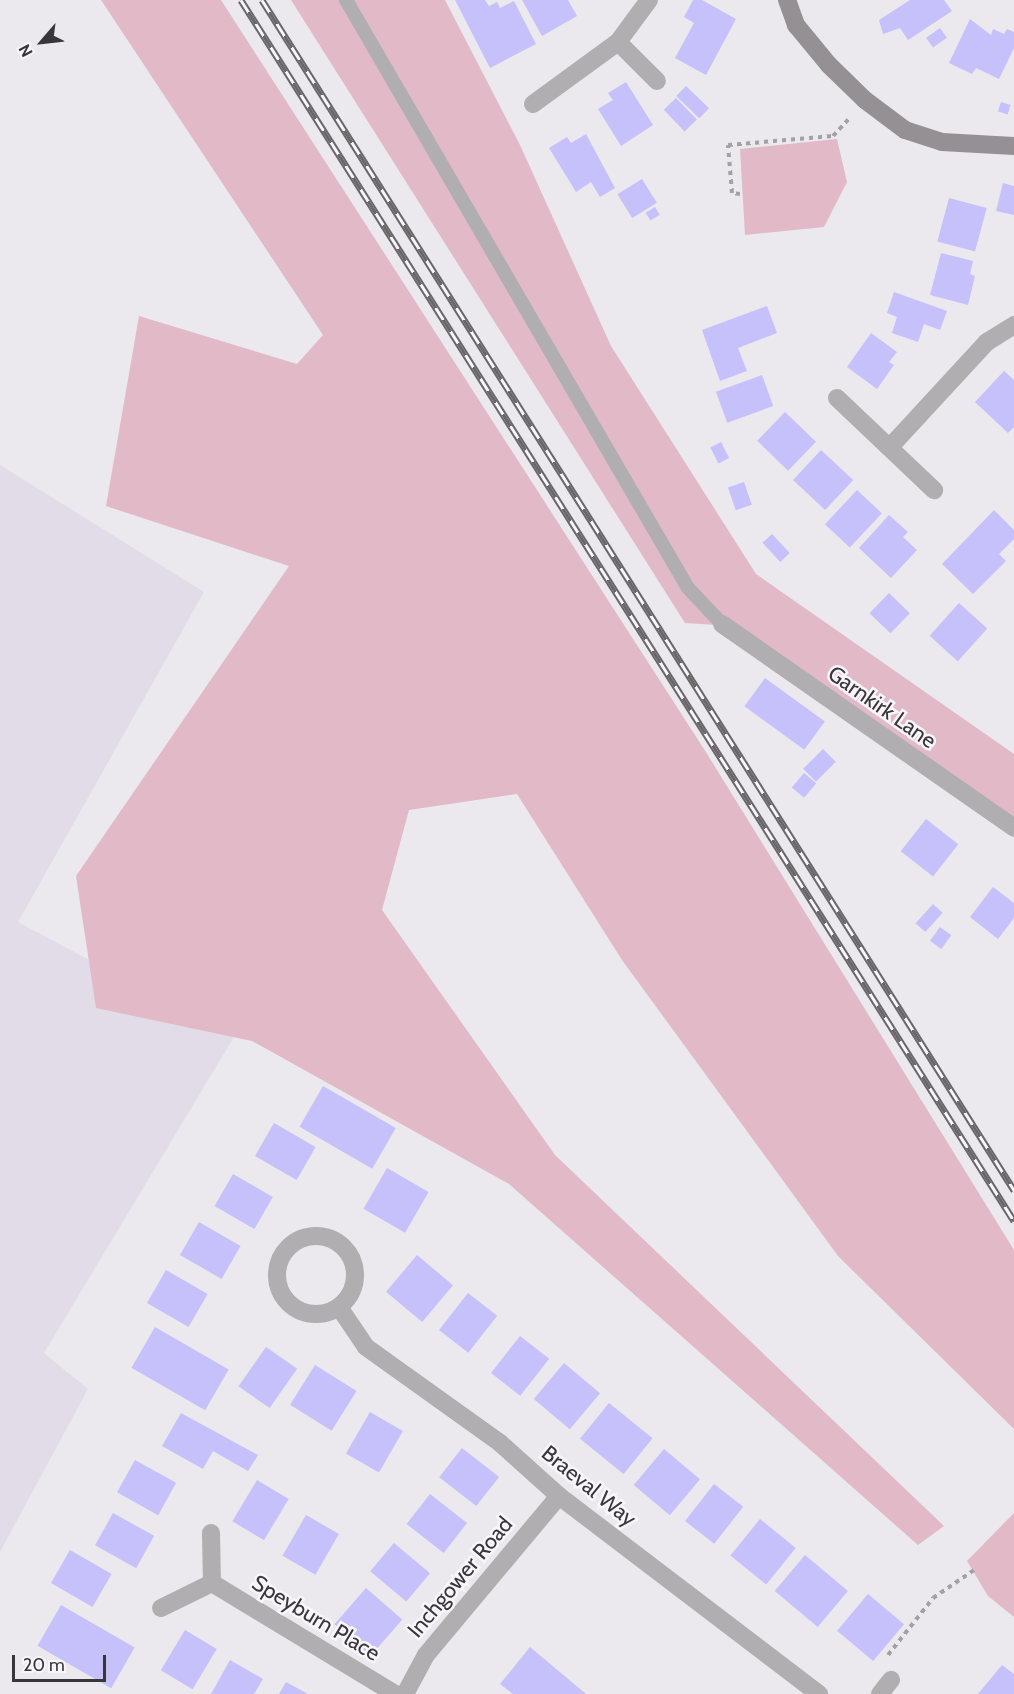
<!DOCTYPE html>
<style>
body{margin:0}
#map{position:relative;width:1014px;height:1694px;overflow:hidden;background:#ebe8ee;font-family:Cabin,sans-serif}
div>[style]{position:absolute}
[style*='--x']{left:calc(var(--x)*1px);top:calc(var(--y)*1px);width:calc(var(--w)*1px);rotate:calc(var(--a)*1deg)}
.built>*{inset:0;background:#e2dce8}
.green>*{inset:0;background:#e2b9c7}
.building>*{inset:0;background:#c6c0fb;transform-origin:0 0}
.path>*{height:4px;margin-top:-2px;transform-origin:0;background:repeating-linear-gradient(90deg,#a3a1a5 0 4.5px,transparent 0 9px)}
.lane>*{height:14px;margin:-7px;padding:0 7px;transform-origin:7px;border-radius:7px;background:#b0aeb0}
.street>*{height:18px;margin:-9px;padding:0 9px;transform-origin:9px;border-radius:9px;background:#b0aeb0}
.street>.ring{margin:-9px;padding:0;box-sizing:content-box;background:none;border:18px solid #b0aeb0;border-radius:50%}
.secondary>*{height:18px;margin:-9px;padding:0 9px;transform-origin:9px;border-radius:9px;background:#949093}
.rail>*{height:7px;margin-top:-3.5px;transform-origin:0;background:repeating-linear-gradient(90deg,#f9f5fb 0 14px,#676669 0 28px);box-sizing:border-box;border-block:2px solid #676669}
span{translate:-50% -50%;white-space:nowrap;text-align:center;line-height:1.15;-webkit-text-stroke:5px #f9f5fb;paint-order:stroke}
.street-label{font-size:22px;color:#373638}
.north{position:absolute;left:12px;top:12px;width:60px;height:60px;-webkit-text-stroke:4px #f9f5fb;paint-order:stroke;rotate:242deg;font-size:16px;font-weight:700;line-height:24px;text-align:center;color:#373638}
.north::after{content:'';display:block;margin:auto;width:21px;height:27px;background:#373638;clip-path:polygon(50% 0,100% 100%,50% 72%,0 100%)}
.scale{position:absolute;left:12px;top:1655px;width:94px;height:27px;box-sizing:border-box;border:3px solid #373638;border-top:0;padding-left:8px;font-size:18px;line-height:21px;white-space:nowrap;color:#373638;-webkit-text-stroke:4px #f9f5fb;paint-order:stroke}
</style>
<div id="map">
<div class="built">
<div style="clip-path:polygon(0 465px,204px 592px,18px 922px,234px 1037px,44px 1353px,88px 1389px,0 1552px)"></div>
</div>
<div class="green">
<div style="clip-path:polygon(101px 0,221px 0,704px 749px,1014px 1250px,1014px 1429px,838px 1256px,622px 960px,517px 794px,409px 810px,382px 910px,555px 1155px,944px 1526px,918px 1545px,509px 1184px,252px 1041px,96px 1008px,76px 876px,289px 566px,106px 506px,139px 316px,297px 364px,323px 335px)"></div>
<div style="clip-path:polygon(291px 0,445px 0,520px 145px,611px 346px,756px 574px,1014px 754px,1014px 819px,717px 625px,685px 623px)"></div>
<div style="clip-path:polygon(837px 139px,847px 182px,824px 227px,745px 235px,740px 149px)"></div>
<div style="clip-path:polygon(1014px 1513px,1014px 1617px,988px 1596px,967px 1561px)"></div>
</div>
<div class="building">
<div style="clip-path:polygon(455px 0,485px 0,489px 6px,497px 2px,500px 8px,514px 1px,536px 44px,490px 68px)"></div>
<div style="clip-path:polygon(522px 0,568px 0,577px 16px,542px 36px)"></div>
<div style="clip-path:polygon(693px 0,702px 0,736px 19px,706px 75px,675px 58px,694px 23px,684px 17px)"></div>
<div style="clip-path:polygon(910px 0,944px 0,952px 11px,908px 40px,900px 28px,883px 34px,879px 20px)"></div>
<div style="clip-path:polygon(970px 19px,991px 35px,993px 29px,1004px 34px,1007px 29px,1014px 32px,1014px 48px,999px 79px,976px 68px,972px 74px,949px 63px)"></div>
<div style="left:940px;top:28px;width:12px;height:17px;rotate:55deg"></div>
<div style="clip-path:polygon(626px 82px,653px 125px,621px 146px,598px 109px,613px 100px,608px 93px)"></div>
<div style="left:686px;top:86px;width:32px;height:14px;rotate:44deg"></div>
<div style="left:676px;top:98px;width:30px;height:17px;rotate:46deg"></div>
<div style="left:1001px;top:102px;width:10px;height:10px;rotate:17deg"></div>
<div style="clip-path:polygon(586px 134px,615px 188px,600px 197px,591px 182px,576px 192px,549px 148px,567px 137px,571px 143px)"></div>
<div style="left:642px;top:179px;width:28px;height:29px;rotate:58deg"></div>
<div style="clip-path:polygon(1003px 183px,1014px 186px,1014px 215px,996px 211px)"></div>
<div style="left:949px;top:198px;width:39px;height:45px;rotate:15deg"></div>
<div style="left:655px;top:207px;width:9px;height:11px;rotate:58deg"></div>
<div style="clip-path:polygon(941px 253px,973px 261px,970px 274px,975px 276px,968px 305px,930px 295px)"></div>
<div style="clip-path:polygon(894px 292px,947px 311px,940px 330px,924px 324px,918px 342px,892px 333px,897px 317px,887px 313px)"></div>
<div style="clip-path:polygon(767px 306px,777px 333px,738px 348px,747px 371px,720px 381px,702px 330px)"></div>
<div style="clip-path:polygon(871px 333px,897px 352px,889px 362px,894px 365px,877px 389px,847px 367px)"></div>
<div style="clip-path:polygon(1004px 371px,1014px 380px,1014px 427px,1008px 433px,975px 402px)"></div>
<div style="left:762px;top:375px;width:33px;height:49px;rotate:70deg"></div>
<div style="left:785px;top:412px;width:43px;height:40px;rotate:44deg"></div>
<div style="left:721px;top:442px;width:18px;height:12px;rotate:63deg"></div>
<div style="left:821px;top:450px;width:44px;height:41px;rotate:43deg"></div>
<div style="left:744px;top:482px;width:24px;height:17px;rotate:71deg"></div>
<div style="left:857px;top:490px;width:34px;height:47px;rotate:43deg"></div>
<div style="clip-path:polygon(994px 510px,1014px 530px,1014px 539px,999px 554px,1006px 561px,973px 594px,942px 564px)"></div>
<div style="clip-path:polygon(889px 515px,908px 532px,903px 537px,917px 550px,891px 578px,859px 548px)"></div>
<div style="left:772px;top:534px;width:26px;height:13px;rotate:47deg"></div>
<div style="left:889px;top:593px;width:29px;height:28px;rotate:44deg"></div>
<div style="left:959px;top:603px;width:38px;height:44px;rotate:42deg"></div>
<div style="left:765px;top:678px;width:74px;height:35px;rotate:36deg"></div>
<div style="left:823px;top:749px;width:18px;height:28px;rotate:45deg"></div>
<div style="left:804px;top:773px;width:16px;height:19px;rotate:40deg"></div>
<div style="left:926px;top:819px;width:41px;height:41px;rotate:38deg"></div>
<div style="clip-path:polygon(993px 887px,1014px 903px,1014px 918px,998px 939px,970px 917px)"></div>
<div style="left:933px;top:904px;width:13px;height:26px;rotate:42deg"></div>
<div style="left:940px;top:927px;width:14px;height:17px;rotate:36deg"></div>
<div style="left:323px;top:1086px;width:84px;height:47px;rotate:30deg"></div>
<div style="left:274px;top:1123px;width:48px;height:38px;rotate:30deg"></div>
<div style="left:387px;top:1168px;width:48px;height:47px;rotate:30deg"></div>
<div style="left:233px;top:1174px;width:46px;height:37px;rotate:30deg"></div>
<div style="left:199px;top:1222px;width:48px;height:38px;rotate:30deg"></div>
<div style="left:417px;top:1255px;width:47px;height:48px;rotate:40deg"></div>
<div style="left:166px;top:1270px;width:48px;height:38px;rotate:30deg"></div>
<div style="left:468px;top:1293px;width:37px;height:47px;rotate:38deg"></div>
<div style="left:155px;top:1327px;width:85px;height:47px;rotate:30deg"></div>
<div style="left:520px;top:1336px;width:37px;height:47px;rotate:38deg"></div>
<div style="left:266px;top:1347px;width:38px;height:48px;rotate:35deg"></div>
<div style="left:564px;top:1363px;width:47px;height:47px;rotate:40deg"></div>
<div style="left:315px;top:1365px;width:49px;height:47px;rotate:32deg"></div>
<div style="left:609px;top:1403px;width:56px;height:46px;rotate:39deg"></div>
<div style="left:370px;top:1412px;width:38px;height:48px;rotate:30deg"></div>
<div style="clip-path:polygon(181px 1413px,258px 1455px,248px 1471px,213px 1451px,203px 1469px,162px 1446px)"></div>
<div style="left:462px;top:1448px;width:47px;height:37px;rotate:38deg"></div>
<div style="left:664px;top:1449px;width:47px;height:47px;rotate:40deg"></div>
<div style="left:135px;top:1460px;width:47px;height:37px;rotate:29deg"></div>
<div style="left:257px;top:1480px;width:37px;height:48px;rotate:31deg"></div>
<div style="left:714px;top:1484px;width:37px;height:47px;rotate:38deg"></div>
<div style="left:430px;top:1494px;width:47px;height:38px;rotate:38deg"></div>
<div style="left:113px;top:1513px;width:47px;height:37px;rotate:29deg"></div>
<div style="left:306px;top:1515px;width:38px;height:47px;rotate:30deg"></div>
<div style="left:760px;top:1519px;width:46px;height:47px;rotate:39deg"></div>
<div style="left:394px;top:1543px;width:47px;height:37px;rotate:40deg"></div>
<div style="left:70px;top:1550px;width:48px;height:38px;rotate:30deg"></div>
<div style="left:805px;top:1555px;width:56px;height:47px;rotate:40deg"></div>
<div style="left:366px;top:1588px;width:48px;height:48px;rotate:41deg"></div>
<div style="left:868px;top:1594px;width:47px;height:48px;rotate:40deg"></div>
<div style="left:61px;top:1605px;width:85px;height:47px;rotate:30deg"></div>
<div style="left:185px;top:1630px;width:37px;height:47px;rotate:31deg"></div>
<div style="clip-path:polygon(530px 1647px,586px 1694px,513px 1694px,500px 1684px)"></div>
<div style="clip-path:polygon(230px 1660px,263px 1679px,254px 1694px,211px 1694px)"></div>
<div style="clip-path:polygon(1002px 1665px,1014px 1674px,1014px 1694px,978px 1694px)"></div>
<div style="clip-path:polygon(286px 1682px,308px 1694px,279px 1694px)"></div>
</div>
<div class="path">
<div style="--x:740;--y:194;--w:8;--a:-173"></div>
<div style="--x:732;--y:193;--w:48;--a:-94.8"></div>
<div style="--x:728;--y:145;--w:105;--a:-4.9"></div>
<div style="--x:833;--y:136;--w:25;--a:-47"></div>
<div style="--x:888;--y:1655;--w:73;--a:-51.7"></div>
<div style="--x:933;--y:1598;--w:50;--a:-34.3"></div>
</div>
<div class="lane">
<div style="--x:346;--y:0;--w:680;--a:59.82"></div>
<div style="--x:688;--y:588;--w:50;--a:46.6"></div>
</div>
<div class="street">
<div style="--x:618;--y:42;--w:55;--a:45"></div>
<div style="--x:533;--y:104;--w:105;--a:-36.1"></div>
<div style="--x:618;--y:42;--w:52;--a:-53.6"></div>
<div style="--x:837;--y:398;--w:134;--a:43.5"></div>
<div style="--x:890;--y:447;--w:143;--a:-47.3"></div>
<div style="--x:987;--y:342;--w:32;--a:-32"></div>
<div style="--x:722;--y:624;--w:356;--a:34.9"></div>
<div class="ring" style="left:277px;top:1236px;width:60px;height:60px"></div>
<div style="--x:339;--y:1307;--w:48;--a:56"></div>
<div style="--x:366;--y:1347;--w:165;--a:35.6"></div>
<div style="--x:500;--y:1443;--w:79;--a:41.9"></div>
<div style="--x:559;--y:1496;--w:327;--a:37.3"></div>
<div style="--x:211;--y:1533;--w:50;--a:88.9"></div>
<div style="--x:212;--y:1583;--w:214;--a:31.2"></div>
<div style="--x:161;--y:1608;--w:57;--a:-26.1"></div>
<div style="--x:405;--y:1694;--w:44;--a:-61.7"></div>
<div style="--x:426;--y:1655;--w:207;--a:-50.1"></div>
<div style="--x:880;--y:1694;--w:18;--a:-52"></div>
</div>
<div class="secondary">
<div style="--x:787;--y:0;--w:27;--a:70"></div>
<div style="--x:796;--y:25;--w:52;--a:50.5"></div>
<div style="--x:829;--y:65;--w:50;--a:44.2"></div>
<div style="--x:865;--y:100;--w:50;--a:36.9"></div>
<div style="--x:905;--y:130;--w:39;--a:18"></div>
<div style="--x:942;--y:142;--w:72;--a:3.2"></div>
</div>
<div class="rail">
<div style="--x:241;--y:0;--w:1445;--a:57.66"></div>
<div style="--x:262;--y:0;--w:1408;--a:57.71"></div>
</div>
<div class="street-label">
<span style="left:882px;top:707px;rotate:35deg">Garnkirk Lane</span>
<span style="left:589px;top:1486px;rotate:39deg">Braeval Way</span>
<span style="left:460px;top:1577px;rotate:-50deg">Inchgower Road</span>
<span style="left:316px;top:1618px;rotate:31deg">Speyburn Place</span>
</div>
<div class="north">N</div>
<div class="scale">20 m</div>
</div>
